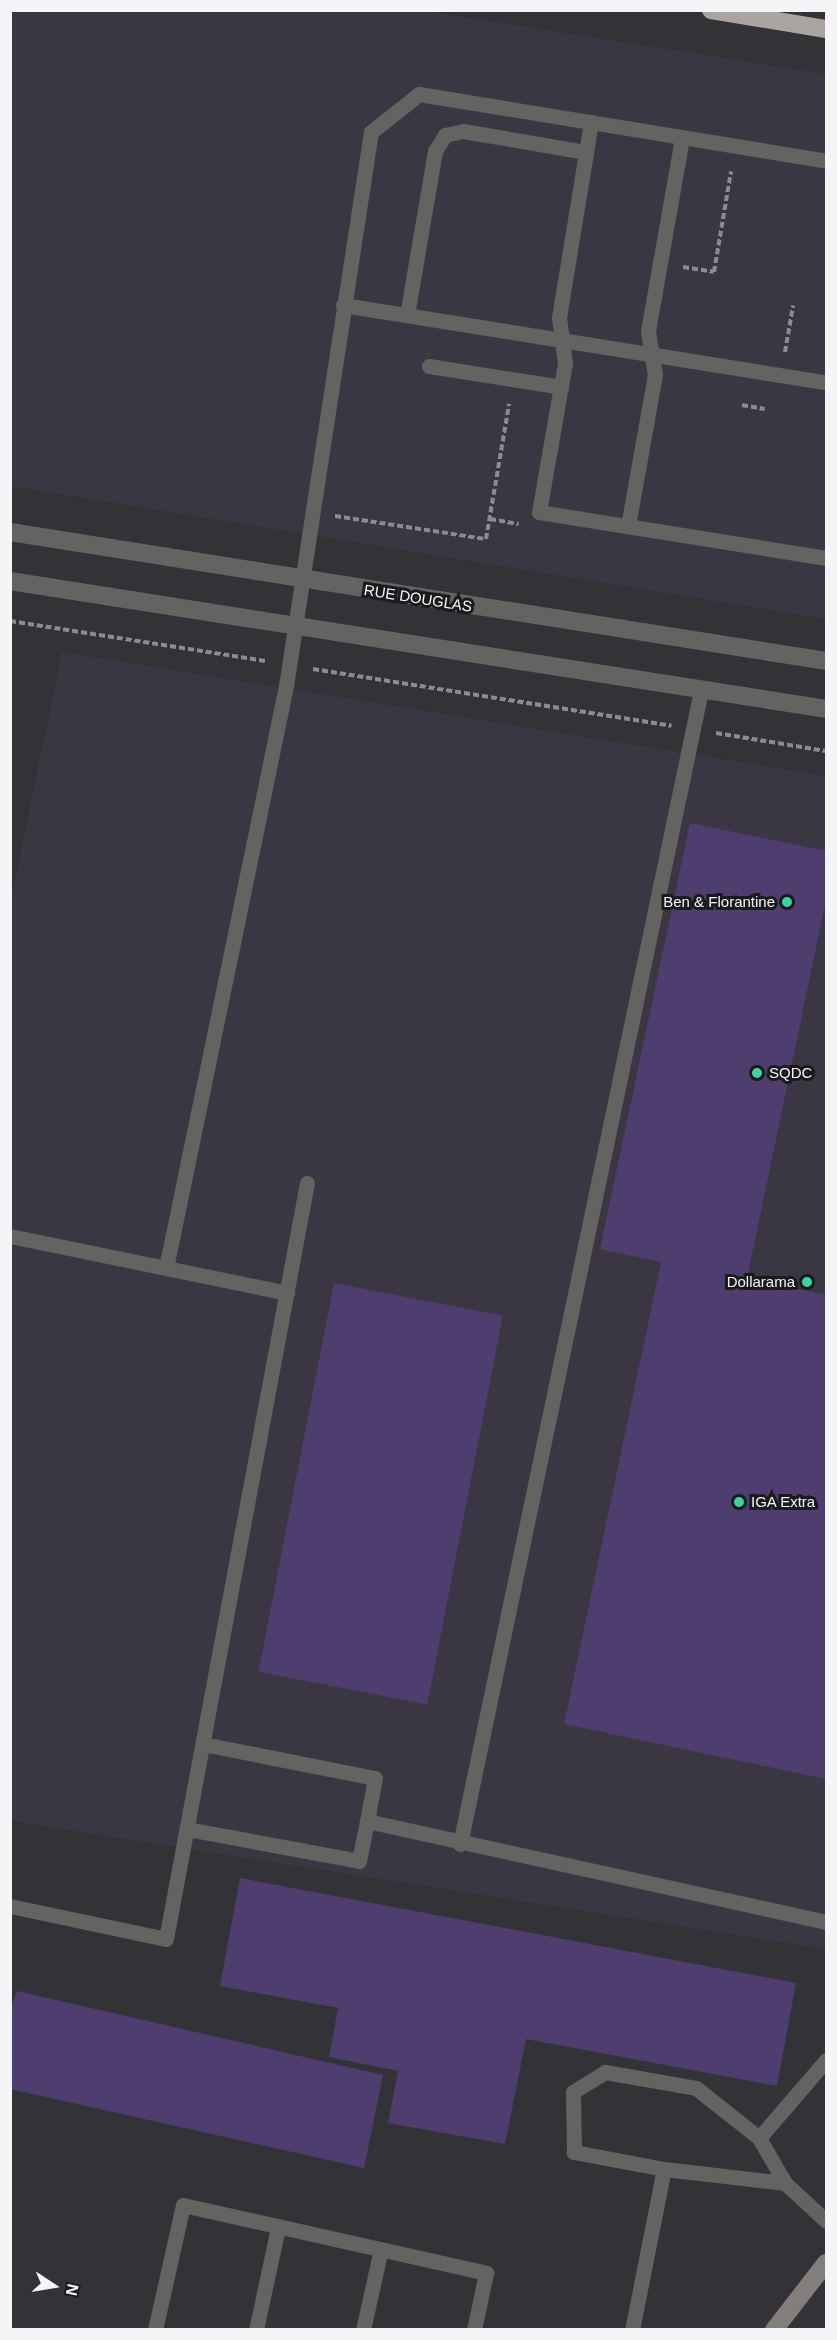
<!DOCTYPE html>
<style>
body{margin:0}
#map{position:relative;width:837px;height:2340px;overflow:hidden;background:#333236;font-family:Helvetica,sans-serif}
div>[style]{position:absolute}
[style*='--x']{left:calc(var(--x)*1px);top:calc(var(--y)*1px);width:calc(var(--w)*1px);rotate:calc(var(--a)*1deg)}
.built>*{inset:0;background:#3a3742}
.building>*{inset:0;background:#4e3e70;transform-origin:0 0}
.path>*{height:4px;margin-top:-2px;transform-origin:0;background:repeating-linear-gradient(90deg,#8c8b8f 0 6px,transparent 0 9px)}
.lane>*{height:15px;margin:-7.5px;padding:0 7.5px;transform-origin:7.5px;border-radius:7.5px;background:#656361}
.street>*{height:18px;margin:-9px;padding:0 9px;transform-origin:9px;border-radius:9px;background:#656361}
.secondary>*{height:18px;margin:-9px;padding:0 9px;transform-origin:9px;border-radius:9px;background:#817e7b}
.highway>*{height:18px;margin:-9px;padding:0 9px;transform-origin:9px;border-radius:9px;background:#aaa5a1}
.dots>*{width:16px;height:16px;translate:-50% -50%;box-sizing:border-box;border:3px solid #1a1a1c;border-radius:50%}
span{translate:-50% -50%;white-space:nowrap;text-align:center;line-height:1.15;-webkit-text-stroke:6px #1a1a1c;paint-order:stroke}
.street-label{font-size:15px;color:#f5f4f7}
.poi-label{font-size:15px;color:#f5f4f7}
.right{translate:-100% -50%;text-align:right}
.left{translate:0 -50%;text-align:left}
.frame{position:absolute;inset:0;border:12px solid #f5f4f7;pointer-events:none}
.north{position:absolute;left:24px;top:2256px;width:60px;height:60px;-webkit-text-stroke:4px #1a1a1c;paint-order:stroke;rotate:102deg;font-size:16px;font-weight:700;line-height:24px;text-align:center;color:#f5f4f7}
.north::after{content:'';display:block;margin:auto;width:21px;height:27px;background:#f5f4f7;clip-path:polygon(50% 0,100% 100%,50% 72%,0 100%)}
</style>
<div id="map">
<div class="built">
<div style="clip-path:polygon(10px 11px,426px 11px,826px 74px,826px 619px,11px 486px)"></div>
<div style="clip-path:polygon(62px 652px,826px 776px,826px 1949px,11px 1821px,10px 905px)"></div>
</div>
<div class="building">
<div style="clip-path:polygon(690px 823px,826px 851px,826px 900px,747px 1278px,826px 1295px,826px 1779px,564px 1724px,661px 1262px,600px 1249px)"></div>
<div style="left:334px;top:1283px;width:172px;height:396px;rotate:11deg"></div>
<div style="clip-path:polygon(240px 1878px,796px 1983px,777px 2086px,526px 2039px,505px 2144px,388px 2123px,398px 2071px,329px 2057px,338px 2008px,220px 1986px)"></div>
<div style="clip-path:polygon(17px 1991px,383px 2075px,364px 2168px,10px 2089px,10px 2010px)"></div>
</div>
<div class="path">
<div style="--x:683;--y:267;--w:31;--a:9"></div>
<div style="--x:714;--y:272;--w:102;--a:-80.4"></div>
<div style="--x:785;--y:352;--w:47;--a:-80.1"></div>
<div style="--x:742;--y:405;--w:23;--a:10"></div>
<div style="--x:335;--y:516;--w:153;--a:8.7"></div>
<div style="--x:486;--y:539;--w:137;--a:-80.3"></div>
<div style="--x:490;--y:519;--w:29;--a:10"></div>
<div style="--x:10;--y:621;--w:258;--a:8.9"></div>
<div style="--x:313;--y:669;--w:363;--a:9"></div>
<div style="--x:716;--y:733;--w:111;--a:9.3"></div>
</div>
<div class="lane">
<div style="--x:591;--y:122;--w:198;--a:99.3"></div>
<div style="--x:559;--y:317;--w:46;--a:82.6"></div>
<div style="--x:565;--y:363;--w:151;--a:99.9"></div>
<div style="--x:539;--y:512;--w:291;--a:9.1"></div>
<div style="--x:343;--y:305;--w:489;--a:9.1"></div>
<div style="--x:407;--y:315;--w:166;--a:-80.3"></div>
<div style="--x:435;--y:151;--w:19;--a:-58"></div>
<div style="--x:445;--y:135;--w:18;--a:-13"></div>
<div style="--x:463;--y:131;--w:125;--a:9.7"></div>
<div style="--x:429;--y:366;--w:134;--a:9"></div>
<div style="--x:628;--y:526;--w:153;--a:-79.9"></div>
<div style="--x:655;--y:375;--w:45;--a:-99"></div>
<div style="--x:648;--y:331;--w:196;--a:-80"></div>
<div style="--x:10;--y:1236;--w:283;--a:11.6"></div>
<div style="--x:166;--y:1268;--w:594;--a:-78.35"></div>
<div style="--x:286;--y:686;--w:560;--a:-81.28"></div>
<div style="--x:371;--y:132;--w:61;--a:-38.4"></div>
<div style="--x:419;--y:94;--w:412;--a:9.3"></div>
<div style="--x:203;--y:1744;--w:175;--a:11.2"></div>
<div style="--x:375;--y:1778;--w:44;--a:100.5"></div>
<div style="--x:367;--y:1821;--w:470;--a:12.4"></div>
<div style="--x:187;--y:1829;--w:175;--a:10.5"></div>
<div style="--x:359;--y:1861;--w:41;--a:-78.7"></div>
<div style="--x:460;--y:1844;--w:1179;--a:-78.2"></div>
<div style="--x:10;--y:1906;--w:159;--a:11.9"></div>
<div style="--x:166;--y:1939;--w:769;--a:-79.44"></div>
<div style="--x:759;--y:2138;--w:103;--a:-49.3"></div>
<div style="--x:785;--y:2183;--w:122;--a:-173.4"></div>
<div style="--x:664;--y:2169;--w:92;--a:-169.3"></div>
<div style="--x:574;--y:2152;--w:60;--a:-91"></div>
<div style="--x:573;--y:2092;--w:38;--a:-32"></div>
<div style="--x:605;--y:2072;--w:92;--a:10"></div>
<div style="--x:696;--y:2088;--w:80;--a:38.4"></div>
<div style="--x:759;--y:2138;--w:52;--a:60"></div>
<div style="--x:785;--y:2183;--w:56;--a:42.8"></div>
<div style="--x:155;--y:2330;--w:128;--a:-77.4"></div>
<div style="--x:183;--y:2205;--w:311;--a:12.6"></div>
<div style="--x:486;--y:2273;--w:58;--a:101.9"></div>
<div style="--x:256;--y:2330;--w:105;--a:-77.9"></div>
<div style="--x:363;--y:2330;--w:83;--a:-77.5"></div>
<div style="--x:632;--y:2330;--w:164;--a:-78.8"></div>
</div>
<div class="street">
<div style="--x:10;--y:532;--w:826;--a:8.98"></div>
<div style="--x:10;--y:581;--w:826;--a:8.91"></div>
</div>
<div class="secondary">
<div style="--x:774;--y:2330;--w:85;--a:-52.2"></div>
</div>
<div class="highway">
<div style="--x:711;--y:10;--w:117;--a:9.4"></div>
</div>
<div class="dots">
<div style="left:787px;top:902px;background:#3dd4a3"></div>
<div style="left:757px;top:1073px;background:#3dd4a3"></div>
<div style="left:807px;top:1282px;background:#3dd4a3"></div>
<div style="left:739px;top:1502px;background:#3dd4a3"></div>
</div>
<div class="street-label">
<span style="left:418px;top:598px;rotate:9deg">RUE DOUGLAS</span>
</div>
<div class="poi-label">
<span class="right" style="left:775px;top:902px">Ben &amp; Florantine</span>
<span class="left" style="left:769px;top:1073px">SQDC</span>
<span class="right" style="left:795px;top:1282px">Dollarama</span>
<span class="left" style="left:751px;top:1502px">IGA Extra</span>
</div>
<div class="frame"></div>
<div class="north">N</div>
</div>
